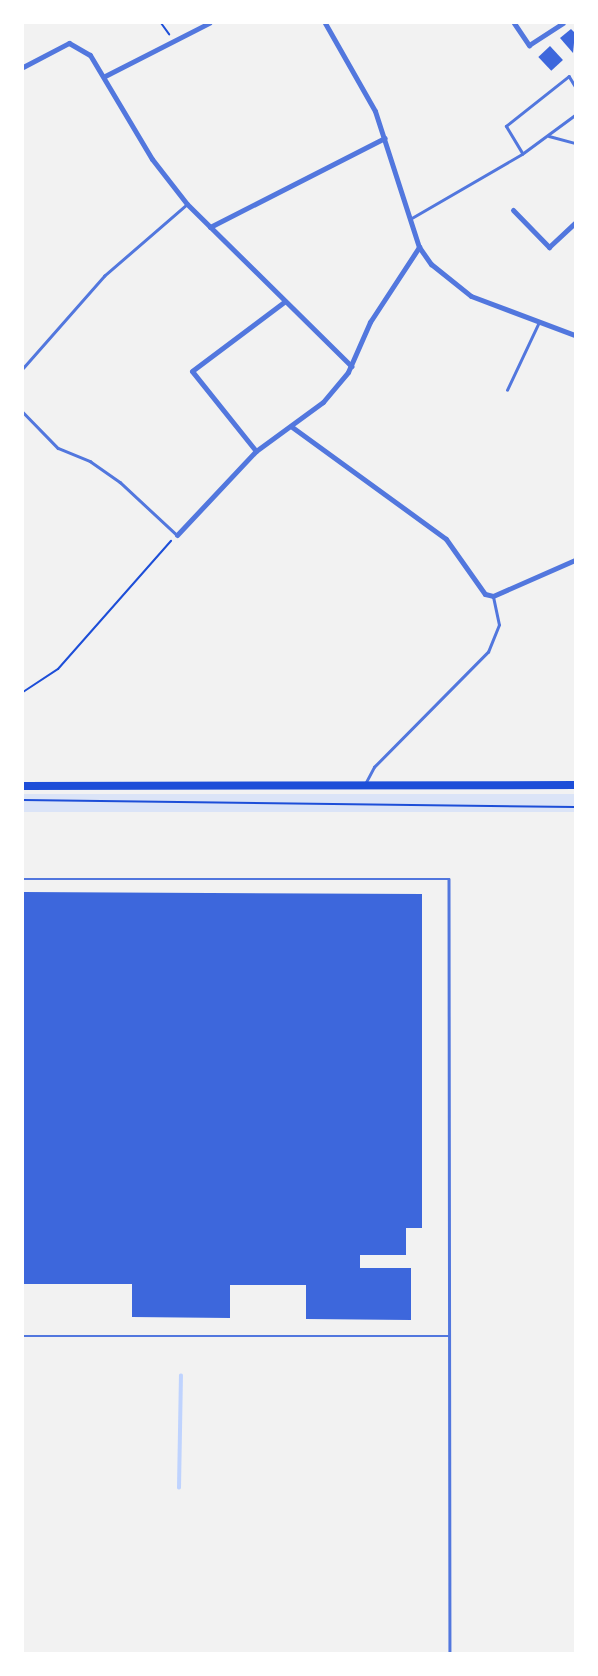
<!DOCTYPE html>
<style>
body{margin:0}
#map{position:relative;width:598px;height:1676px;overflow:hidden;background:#f2f2f2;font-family:Lora,serif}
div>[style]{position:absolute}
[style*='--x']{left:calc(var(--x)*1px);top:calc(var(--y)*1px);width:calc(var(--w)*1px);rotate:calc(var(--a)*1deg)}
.green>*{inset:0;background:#dbe4f7;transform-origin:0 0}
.stream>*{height:3.5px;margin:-1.75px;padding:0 1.75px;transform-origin:1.75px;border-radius:1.75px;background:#bfd3fe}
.building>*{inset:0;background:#3d67dc;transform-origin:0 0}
.path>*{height:2px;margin:-1px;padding:0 1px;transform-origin:1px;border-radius:1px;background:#1d4ed8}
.service>*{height:2.5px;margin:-1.25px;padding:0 1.25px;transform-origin:1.25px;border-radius:1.25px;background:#5277de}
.minor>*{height:5px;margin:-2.5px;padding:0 2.5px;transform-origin:2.5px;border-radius:2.5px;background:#5277de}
.secondary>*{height:8px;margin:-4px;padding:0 4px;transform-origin:4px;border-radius:4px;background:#1d4ed8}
span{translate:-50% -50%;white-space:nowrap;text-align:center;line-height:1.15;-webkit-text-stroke:7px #fff;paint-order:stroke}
.frame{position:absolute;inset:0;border:24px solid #fff;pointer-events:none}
</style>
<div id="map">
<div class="green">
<div style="left:23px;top:794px;width:552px;height:18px"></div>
</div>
<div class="stream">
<div style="--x:179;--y:1488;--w:112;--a:-89"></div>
</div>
<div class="building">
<div style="clip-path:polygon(571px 29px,575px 33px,573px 53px,560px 38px)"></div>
<div style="left:550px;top:46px;width:19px;height:16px;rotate:47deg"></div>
<div style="clip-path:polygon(23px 892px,422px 894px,422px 1228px,406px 1228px,406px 1255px,360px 1255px,360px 1268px,411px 1268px,411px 1320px,306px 1319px,306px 1285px,230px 1285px,230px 1318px,132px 1317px,132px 1284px,23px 1284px)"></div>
</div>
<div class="path">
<div style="--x:161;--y:23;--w:14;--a:54"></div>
<div style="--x:23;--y:692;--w:42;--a:-33.3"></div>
<div style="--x:58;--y:669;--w:171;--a:-48.6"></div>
<div style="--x:23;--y:800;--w:552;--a:0.73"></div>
</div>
<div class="service">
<div style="--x:549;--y:136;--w:27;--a:15"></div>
<div style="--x:522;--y:153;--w:31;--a:-121"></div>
<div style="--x:506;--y:126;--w:80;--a:-38.4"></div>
<div style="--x:569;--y:76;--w:12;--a:59"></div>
<div style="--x:410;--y:219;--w:129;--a:-30.1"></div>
<div style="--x:522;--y:154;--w:66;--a:-36.3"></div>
<div style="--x:23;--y:368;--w:123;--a:-48.6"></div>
<div style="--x:104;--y:276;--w:110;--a:-40.9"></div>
<div style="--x:507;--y:390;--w:75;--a:-64.8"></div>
<div style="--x:23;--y:412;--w:50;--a:45.8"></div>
<div style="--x:58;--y:448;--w:35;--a:22"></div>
<div style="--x:90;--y:461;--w:37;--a:35"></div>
<div style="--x:120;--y:482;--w:78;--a:42.9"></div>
<div style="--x:365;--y:784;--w:19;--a:-62"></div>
<div style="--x:374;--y:767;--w:162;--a:-45.3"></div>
<div style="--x:488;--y:652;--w:29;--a:-68"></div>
<div style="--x:499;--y:625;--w:30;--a:-102"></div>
<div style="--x:23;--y:879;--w:426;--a:0"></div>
<div style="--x:449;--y:879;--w:774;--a:89.93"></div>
<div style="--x:23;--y:1336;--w:426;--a:0"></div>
</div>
<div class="minor">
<div style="--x:325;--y:23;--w:101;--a:60.4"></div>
<div style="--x:375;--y:111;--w:143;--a:72.1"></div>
<div style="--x:419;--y:247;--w:21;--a:55"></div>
<div style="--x:431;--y:264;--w:51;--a:38.7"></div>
<div style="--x:471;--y:296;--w:111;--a:20.6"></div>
<div style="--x:514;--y:23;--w:27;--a:56"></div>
<div style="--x:529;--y:45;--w:40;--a:-32.9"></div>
<div style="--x:23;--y:67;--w:52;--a:-27.6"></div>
<div style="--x:69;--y:43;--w:24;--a:30"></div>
<div style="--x:90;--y:55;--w:121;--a:59.2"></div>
<div style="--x:152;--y:159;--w:57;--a:52.1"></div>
<div style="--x:187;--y:204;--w:231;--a:44.6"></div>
<div style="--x:105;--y:76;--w:117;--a:-27"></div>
<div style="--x:513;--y:210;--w:52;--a:45.8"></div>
<div style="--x:549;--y:247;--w:35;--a:-43"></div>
<div style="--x:210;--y:227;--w:196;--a:-27"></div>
<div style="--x:292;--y:427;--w:190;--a:36"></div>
<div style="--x:446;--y:539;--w:67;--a:54.7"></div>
<div style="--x:485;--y:594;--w:8;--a:14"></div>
<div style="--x:493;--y:596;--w:90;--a:-23.7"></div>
<div style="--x:256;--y:451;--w:102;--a:-128.7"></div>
<div style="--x:192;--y:371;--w:115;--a:-36.9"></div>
<div style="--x:177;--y:535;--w:115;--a:-46.8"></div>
<div style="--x:256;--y:451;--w:83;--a:-36.2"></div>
<div style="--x:323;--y:402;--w:39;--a:-50"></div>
<div style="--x:348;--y:372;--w:55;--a:-66.3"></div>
<div style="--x:370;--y:322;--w:90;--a:-56.8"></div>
</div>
<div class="secondary">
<div style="--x:23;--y:786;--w:552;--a:-0.1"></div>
</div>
<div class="frame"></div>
</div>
